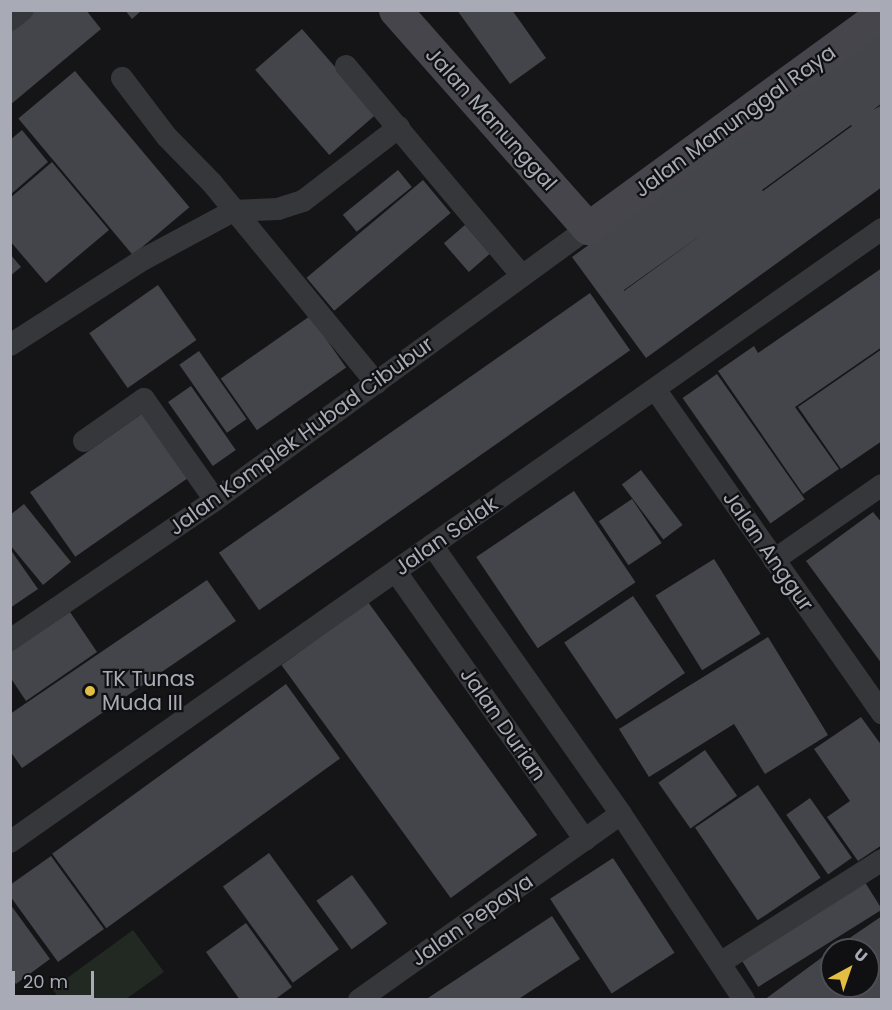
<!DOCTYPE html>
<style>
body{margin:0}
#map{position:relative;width:892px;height:1010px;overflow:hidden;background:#151517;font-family:Poppins,sans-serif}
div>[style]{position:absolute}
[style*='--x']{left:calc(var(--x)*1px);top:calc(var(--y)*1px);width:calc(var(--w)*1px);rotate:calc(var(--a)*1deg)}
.green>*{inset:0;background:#222923}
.building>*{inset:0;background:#44454a;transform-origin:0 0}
.street>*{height:22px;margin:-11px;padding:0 11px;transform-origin:11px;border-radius:11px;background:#36373b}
.secondary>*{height:33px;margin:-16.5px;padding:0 16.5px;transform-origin:16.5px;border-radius:16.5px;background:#45454b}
.dots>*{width:16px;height:16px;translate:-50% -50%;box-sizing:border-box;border:3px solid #101012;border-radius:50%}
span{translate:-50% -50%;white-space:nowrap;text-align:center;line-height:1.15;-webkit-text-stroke:4.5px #101012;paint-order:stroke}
.street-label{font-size:21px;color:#a8abb6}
.poi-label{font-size:21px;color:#a8abb6}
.left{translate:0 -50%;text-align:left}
.frame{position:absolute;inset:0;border:12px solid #a8abb6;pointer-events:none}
.north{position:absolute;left:820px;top:938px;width:60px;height:60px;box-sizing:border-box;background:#101012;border:2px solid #4d4e54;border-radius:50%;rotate:40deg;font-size:16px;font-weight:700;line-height:24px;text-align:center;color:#a8abb6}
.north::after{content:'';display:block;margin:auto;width:21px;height:27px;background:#e2be42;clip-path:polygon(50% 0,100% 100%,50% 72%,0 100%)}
.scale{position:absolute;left:12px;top:971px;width:82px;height:27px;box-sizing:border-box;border:3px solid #a8abb6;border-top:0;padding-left:8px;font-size:18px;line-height:21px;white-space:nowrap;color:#a8abb6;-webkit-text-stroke:4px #101012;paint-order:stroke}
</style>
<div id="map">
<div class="green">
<div style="clip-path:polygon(133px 930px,164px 972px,126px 999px,60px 999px,52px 989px)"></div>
</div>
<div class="building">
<div style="clip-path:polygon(32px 10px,86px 10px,101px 29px,10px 105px,10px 29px)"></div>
<div style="clip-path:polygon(125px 10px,142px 10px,132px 19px)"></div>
<div style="clip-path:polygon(457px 10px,512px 10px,546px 58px,510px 84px)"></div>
<div style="left:302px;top:29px;width:113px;height:62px;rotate:49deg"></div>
<div style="clip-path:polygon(evenodd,882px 32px,882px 103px,873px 110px,882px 105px,882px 187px,646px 358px,572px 257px,882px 32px,851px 125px,852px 126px,763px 191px,762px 190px,851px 125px,882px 32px,704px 233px,624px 291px,624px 290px,704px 233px)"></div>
<div style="left:75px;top:71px;width:178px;height:74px;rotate:50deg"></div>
<div style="clip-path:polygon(22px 130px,48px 162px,10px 195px,10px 140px)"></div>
<div style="clip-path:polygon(52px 162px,109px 230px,46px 283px,10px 241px,10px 198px)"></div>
<div style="left:398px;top:170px;width:22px;height:71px;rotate:51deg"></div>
<div style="left:423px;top:180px;width:43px;height:152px;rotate:50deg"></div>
<div style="left:465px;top:225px;width:38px;height:28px;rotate:49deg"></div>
<div style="clip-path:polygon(10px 254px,21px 267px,10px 276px)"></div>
<div style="clip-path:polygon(882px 268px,882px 347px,795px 407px,839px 469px,803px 494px,718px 371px,754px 346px,758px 353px)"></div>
<div style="left:158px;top:285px;width:67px;height:84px;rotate:55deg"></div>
<div style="left:590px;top:293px;width:70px;height:453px;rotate:55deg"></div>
<div style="left:310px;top:316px;width:63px;height:109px;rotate:55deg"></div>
<div style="clip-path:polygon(882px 349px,882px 441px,841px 469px,798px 407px)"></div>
<div style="left:199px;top:351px;width:83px;height:24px;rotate:55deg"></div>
<div style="left:717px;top:374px;width:153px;height:42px;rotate:55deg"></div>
<div style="left:191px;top:386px;width:78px;height:28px;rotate:55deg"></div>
<div style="left:143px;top:413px;width:79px;height:138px;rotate:55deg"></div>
<div style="left:641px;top:470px;width:69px;height:24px;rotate:53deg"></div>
<div style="left:574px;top:491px;width:110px;height:118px;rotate:56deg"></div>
<div style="left:632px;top:499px;width:53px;height:40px;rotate:56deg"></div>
<div style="clip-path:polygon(24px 504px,71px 562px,43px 585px,10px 545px,10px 515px)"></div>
<div style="clip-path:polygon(873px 512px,882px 523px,882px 664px,806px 561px)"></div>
<div style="clip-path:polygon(10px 549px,38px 589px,10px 608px)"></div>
<div style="left:714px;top:559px;width:88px;height:69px;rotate:58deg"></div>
<div style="clip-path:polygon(207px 580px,236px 621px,22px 768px,10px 751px,10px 714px)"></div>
<div style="left:633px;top:596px;width:93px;height:83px;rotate:56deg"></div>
<div style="left:368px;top:602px;width:288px;height:107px;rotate:54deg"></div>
<div style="clip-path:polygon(70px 612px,97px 652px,26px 701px,10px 677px,10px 652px)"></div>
<div style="clip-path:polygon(768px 637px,828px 735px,765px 774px,734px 724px,649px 777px,619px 729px)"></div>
<div style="left:286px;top:684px;width:92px;height:289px;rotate:54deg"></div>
<div style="clip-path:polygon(861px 717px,882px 746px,882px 845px,858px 861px,827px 817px,850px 801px,814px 749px)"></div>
<div style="left:705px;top:750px;width:56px;height:57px;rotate:55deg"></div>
<div style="left:758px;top:785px;width:112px;height:76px;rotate:56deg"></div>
<div style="left:810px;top:798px;width:73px;height:29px;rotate:55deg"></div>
<div style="left:269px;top:853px;width:119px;height:57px;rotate:54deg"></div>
<div style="clip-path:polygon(51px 856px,104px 929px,58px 962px,10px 896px,10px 885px)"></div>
<div style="left:613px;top:858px;width:113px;height:75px;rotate:57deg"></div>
<div style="left:352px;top:875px;width:60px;height:44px;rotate:54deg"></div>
<div style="left:863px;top:879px;width:36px;height:146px;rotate:58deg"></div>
<div style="clip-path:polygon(10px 904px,50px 959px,16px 984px,10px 977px)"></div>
<div style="clip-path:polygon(552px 916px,580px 959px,517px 1000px,425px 1000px)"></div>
<div style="clip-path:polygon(882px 916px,882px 1000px,764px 1000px,832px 950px,832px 986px,868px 986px,868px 950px,832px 950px)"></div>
<div style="clip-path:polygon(246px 923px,292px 987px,274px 1000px,240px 1000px,206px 952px)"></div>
</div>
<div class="street">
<div style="--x:10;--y:20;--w:16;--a:-38"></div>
<div style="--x:346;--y:66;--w:274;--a:50"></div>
<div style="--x:122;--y:78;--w:74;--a:52.7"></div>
<div style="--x:167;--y:137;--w:64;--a:45.6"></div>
<div style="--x:212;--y:183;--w:259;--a:50.6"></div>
<div style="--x:10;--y:345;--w:159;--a:-32.7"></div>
<div style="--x:144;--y:259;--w:101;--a:-28.3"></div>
<div style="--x:233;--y:211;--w:45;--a:-2.5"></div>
<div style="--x:278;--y:209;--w:26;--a:-18"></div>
<div style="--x:303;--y:201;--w:121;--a:-37.6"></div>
<div style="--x:655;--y:389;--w:396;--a:55"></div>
<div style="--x:84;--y:441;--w:73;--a:-35"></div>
<div style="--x:144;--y:399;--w:123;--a:54.9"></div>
<div style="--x:432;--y:545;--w:329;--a:54.9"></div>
<div style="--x:621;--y:814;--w:223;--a:56.5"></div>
<div style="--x:774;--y:560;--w:131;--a:-34.8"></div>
<div style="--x:396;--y:572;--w:328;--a:54.8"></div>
<div style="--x:10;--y:640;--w:248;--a:-34.3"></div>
<div style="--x:215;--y:500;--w:462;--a:-36.1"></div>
<div style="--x:10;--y:842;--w:1066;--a:-35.11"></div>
<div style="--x:720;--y:963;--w:192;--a:-32.4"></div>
<div style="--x:359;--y:1000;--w:321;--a:-35.4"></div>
</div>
<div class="secondary">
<div style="--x:395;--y:10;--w:291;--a:48.5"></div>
<div style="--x:588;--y:228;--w:364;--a:-36.1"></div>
</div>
<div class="dots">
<div style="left:90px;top:691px;background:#e2be42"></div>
</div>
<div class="street-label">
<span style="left:491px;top:119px;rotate:48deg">Jalan Manunggal</span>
<span style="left:735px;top:121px;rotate:-36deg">Jalan Manunggal Raya</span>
<span style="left:301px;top:436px;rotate:-36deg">Jalan Komplek Hubad Cibubur</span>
<span style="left:446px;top:536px;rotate:-35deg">Jalan Salak</span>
<span style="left:768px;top:551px;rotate:55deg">Jalan Anggur</span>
<span style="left:503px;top:724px;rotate:55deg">Jalan Durian</span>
<span style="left:472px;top:920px;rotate:-35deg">Jalan Pepaya</span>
</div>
<div class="poi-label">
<span class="left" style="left:102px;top:691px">TK Tunas<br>Muda III</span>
</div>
<div class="frame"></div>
<div class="north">U</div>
<div class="scale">20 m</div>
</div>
